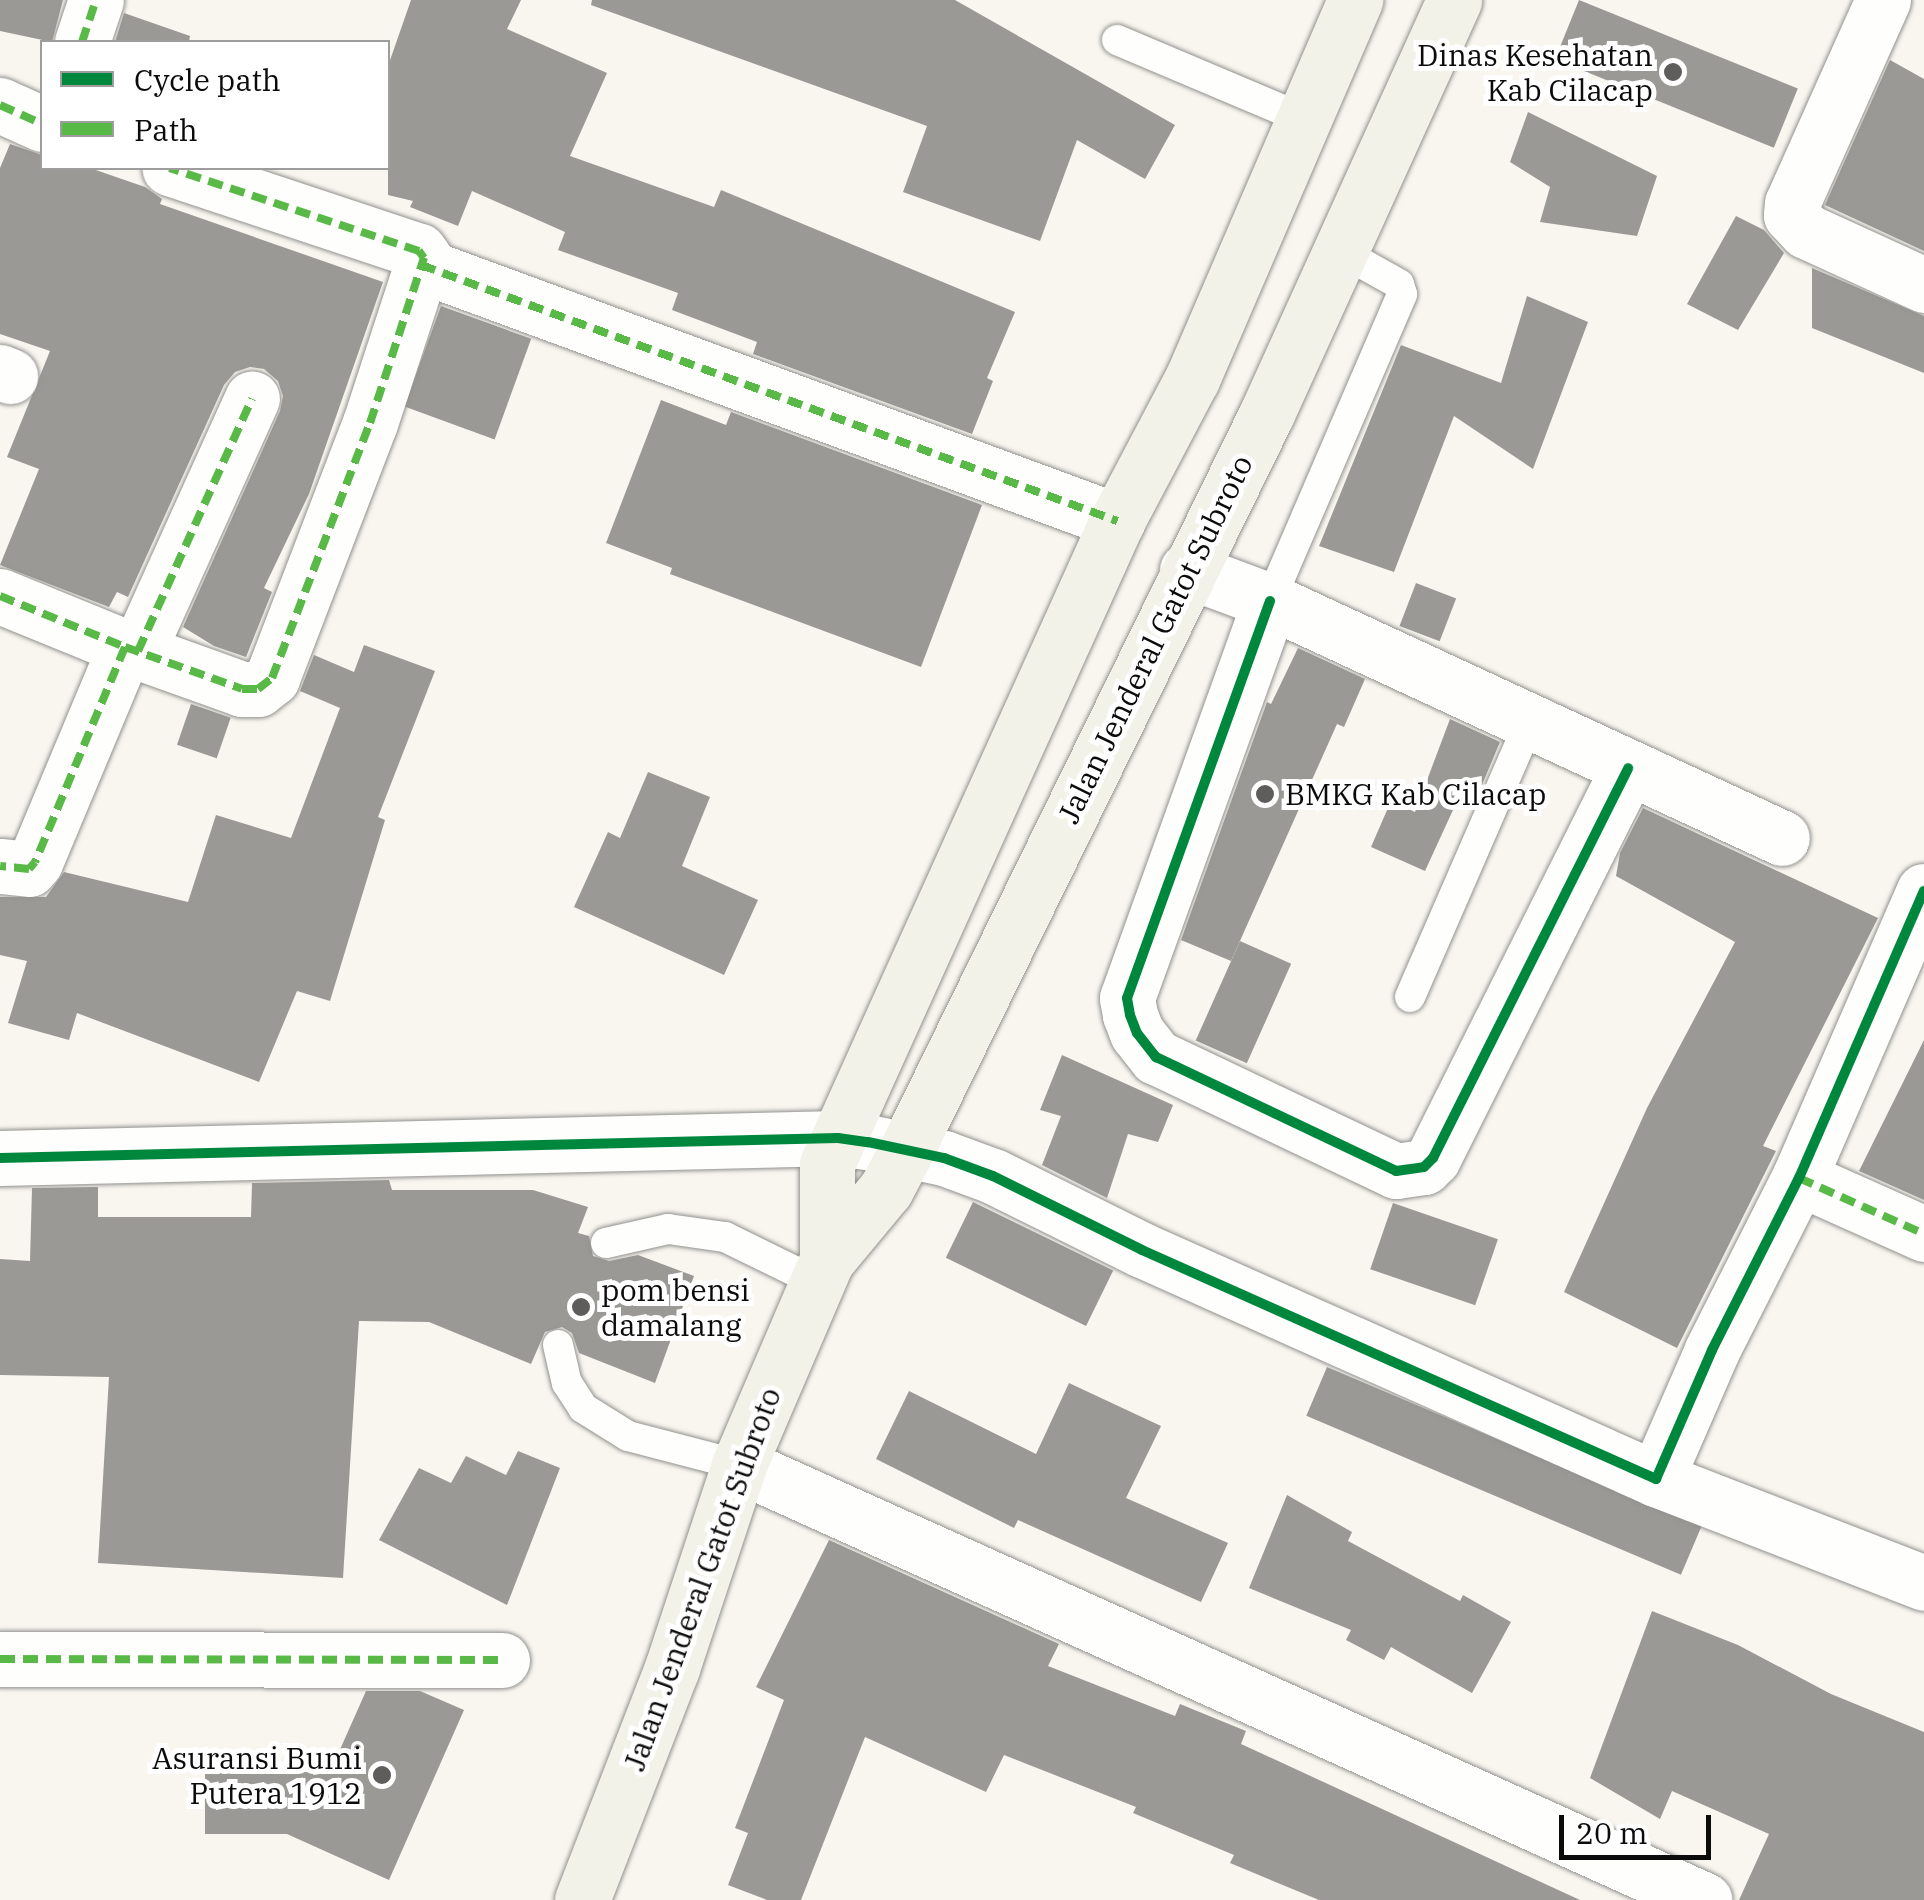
<!DOCTYPE html>
<style>
body{margin:0}
#map{position:relative;width:1924px;height:1900px;overflow:hidden;background:#f8f6ef;font-family:"IBM Plex Serif",serif}
div>[style]{position:absolute}
[style*='--x']{left:calc(var(--x)*1px);top:calc(var(--y)*1px);width:calc(var(--w)*1px);rotate:calc(var(--a)*1deg)}
.building>*{inset:0;background:#9b9995;transform-origin:0 0}
.roads{filter:drop-shadow(0 0 2px #92918e) drop-shadow(0 0 2px #92918e)}
.lane>*{height:30px;margin:-15px;padding:0 15px;transform-origin:15px;border-radius:15px;background:#fefefd}
.street>*{height:55px;margin:-27.5px;padding:0 27.5px;transform-origin:27.5px;border-radius:27.5px;background:#fefefd}
.secondary>*{height:55px;margin:-27.5px;padding:0 27.5px;transform-origin:27.5px;border-radius:27.5px;background:#f3f2e9}
.quiet>*{height:8px;margin-top:-4px;transform-origin:0;background:repeating-linear-gradient(90deg,#58b947 0 15px,transparent 0 23px)}
.cycleway>*{height:10px;margin:-5px;padding:0 5px;transform-origin:5px;border-radius:5px;background:#00873e}
.dots>*{width:28px;height:28px;translate:-50% -50%;box-sizing:border-box;border:5px solid #fff;border-radius:50%}
span{translate:-50% -50%;white-space:nowrap;text-align:center;line-height:1.15;-webkit-text-stroke:10px #fff;paint-order:stroke}
.poi-label{font-size:30px;color:#0b0b0b}
.right{translate:-100% -50%;text-align:right}
.left{translate:0 -50%;text-align:left}
.street-label{font-size:30px;color:#0b0b0b}
.legend{position:absolute;left:40px;top:40px;width:350px;height:130px;box-sizing:border-box;background:#fff;border:2px solid #9d9d9d;margin:0;padding:12px 18px;list-style:none;font-size:30px;color:#0b0b0b}
.legend li{display:flex;align-items:center;gap:20px;height:50px}
.legend b{width:50px;border:2px solid #9d9d9d}
.scale{position:absolute;left:1559px;top:1815px;width:152px;height:45px;box-sizing:border-box;border:5px solid #0b0b0b;border-top:0;padding-left:12px;font-size:30px;line-height:35px;white-space:nowrap;color:#0b0b0b;-webkit-text-stroke:8px #fff;paint-order:stroke}
</style>
<div id="map">
<div class="building">
<div style="clip-path:polygon(0 0,63px 0,52px 42px,0 31px)"></div>
<div style="clip-path:polygon(411px 0,521px 0,507px 29px,607px 73px,570px 156px,714px 207px,721px 190px,1015px 312px,987px 378px,993px 381px,972px 434px,753px 354px,757px 342px,672px 310px,678px 293px,558px 250px,565px 232px,472px 191px,458px 226px,410px 207px,413px 201px,388px 195px,388px 66px)"></div>
<div style="clip-path:polygon(592px 0,955px 0,1175px 125px,1145px 179px,1077px 140px,1040px 241px,903px 192px,927px 126px,591px 5px)"></div>
<div style="left:1579px;top:0;width:236px;height:64px;rotate:22deg"></div>
<div style="clip-path:polygon(124px 13px,190px 36px,189px 42px,115px 42px)"></div>
<div style="clip-path:polygon(1890px 60px,1924px 79px,1924px 251px,1825px 205px)"></div>
<div style="clip-path:polygon(1528px 112px,1657px 176px,1637px 236px,1540px 222px,1550px 187px,1510px 162px)"></div>
<div style="clip-path:polygon(10px 144px,42px 155px,42px 168px,90px 168px,145px 187px,162px 199px,160px 204px,383px 282px,309px 494px,264px 588px,272px 592px,246px 657px,214px 646px,183px 627px,280px 411px,283px 396px,278px 381px,264px 369px,250px 367px,235px 372px,224px 385px,128px 597px,117px 592px,109px 607px,0 565px,39px 469px,7px 457px,50px 351px,0 334px,0 168px)"></div>
<div style="clip-path:polygon(1736px 216px,1764px 230px,1784px 253px,1738px 330px,1687px 304px)"></div>
<div style="clip-path:polygon(1812px 268px,1924px 316px,1924px 373px,1812px 328px)"></div>
<div style="clip-path:polygon(1527px 296px,1588px 322px,1533px 469px,1454px 416px,1394px 572px,1319px 546px,1401px 345px,1501px 383px)"></div>
<div style="left:441px;top:306px;width:96px;height:107px;rotate:20deg"></div>
<div style="clip-path:polygon(661px 400px,726px 425px,731px 412px,982px 505px,921px 667px,670px 574px,672px 568px,606px 543px)"></div>
<div style="left:1416px;top:583px;width:43px;height:46px;rotate:21deg"></div>
<div style="clip-path:polygon(364px 645px,435px 671px,378px 817px,385px 820px,330px 1001px,297px 991px,259px 1082px,77px 1013px,69px 1040px,8px 1023px,27px 961px,0 955px,0 897px,46px 897px,64px 872px,188px 902px,216px 815px,291px 838px,340px 708px,300px 691px,314px 655px,354px 672px)"></div>
<div style="clip-path:polygon(1298px 648px,1365px 679px,1344px 727px,1337px 724px,1231px 961px,1181px 940px,1267px 702px,1271px 704px)"></div>
<div style="left:191px;top:704px;width:42px;height:43px;rotate:19deg"></div>
<div style="clip-path:polygon(1450px 719px,1500px 742px,1479px 792px,1464px 786px,1425px 871px,1371px 847px,1391px 801px,1415px 812px)"></div>
<div style="clip-path:polygon(648px 772px,710px 797px,682px 866px,758px 900px,724px 975px,574px 907px,608px 832px,620px 838px)"></div>
<div style="clip-path:polygon(1643px 808px,1878px 918px,1763px 1146px,1776px 1151px,1677px 1348px,1564px 1292px,1647px 1108px,1735px 942px,1616px 876px,1620px 853px)"></div>
<div style="left:1240px;top:941px;width:56px;height:109px;rotate:24deg"></div>
<div style="clip-path:polygon(1924px 1040px,1924px 1200px,1859px 1171px)"></div>
<div style="clip-path:polygon(1062px 1055px,1173px 1105px,1158px 1142px,1128px 1134px,1107px 1198px,1042px 1165px,1061px 1116px,1040px 1110px)"></div>
<div style="clip-path:polygon(389px 1180px,392px 1190px,533px 1190px,588px 1207px,578px 1233px,589px 1236px,593px 1256px,609px 1261px,638px 1255px,694px 1276px,655px 1383px,579px 1353px,572px 1333px,562px 1327px,545px 1332px,531px 1364px,429px 1322px,359px 1321px,343px 1578px,98px 1563px,109px 1377px,0 1375px,0 1259px,30px 1261px,32px 1188px,98px 1187px,98px 1217px,251px 1217px,252px 1183px)"></div>
<div style="left:973px;top:1202px;width:156px;height:62px;rotate:26deg"></div>
<div style="left:1393px;top:1203px;width:111px;height:70px;rotate:19deg"></div>
<div style="left:1327px;top:1367px;width:407px;height:53px;rotate:23deg"></div>
<div style="clip-path:polygon(1069px 1383px,1161px 1426px,1126px 1498px,1228px 1543px,1201px 1602px,1018px 1520px,1014px 1528px,876px 1459px,909px 1391px,1036px 1454px)"></div>
<div style="clip-path:polygon(518px 1451px,560px 1468px,507px 1605px,379px 1540px,419px 1468px,451px 1483px,466px 1456px,506px 1475px)"></div>
<div style="clip-path:polygon(1287px 1495px,1352px 1532px,1348px 1541px,1460px 1601px,1463px 1595px,1511px 1622px,1472px 1693px,1391px 1647px,1384px 1660px,1346px 1640px,1351px 1630px,1249px 1588px)"></div>
<div style="clip-path:polygon(829px 1540px,1059px 1644px,1048px 1666px,1175px 1716px,1180px 1704px,1246px 1731px,1241px 1744px,1580px 1900px,1319px 1900px,1230px 1863px,1234px 1855px,1133px 1813px,1136px 1807px,1004px 1755px,986px 1792px,865px 1737px,801px 1900px,767px 1900px,728px 1885px,748px 1833px,735px 1828px,784px 1700px,756px 1687px)"></div>
<div style="clip-path:polygon(1652px 1611px,1738px 1645px,1831px 1694px,1924px 1732px,1924px 1900px,1739px 1900px,1769px 1834px,1672px 1791px,1660px 1819px,1590px 1778px)"></div>
<div style="clip-path:polygon(366px 1691px,420px 1691px,464px 1710px,389px 1880px,287px 1834px,205px 1834px,205px 1772px,330px 1772px)"></div>
</div>
<div class="roads">
<div class="lane">
<div style="--x:1117;--y:40;--w:203;--a:22.9"></div>
<div style="--x:1270;--y:601;--w:334;--a:-66.7"></div>
<div style="--x:1402;--y:294;--w:10;--a:-107"></div>
<div style="--x:1399;--y:284;--w:68;--a:-150.8"></div>
<div style="--x:1410;--y:997;--w:299;--a:-66.5"></div>
<div style="--x:606;--y:1243;--w:64;--a:-12.7"></div>
<div style="--x:668;--y:1229;--w:58;--a:8"></div>
<div style="--x:725;--y:1237;--w:102;--a:26.1"></div>
<div style="--x:558;--y:1345;--w:39;--a:77"></div>
<div style="--x:567;--y:1383;--w:30;--a:57"></div>
<div style="--x:583;--y:1408;--w:53;--a:31.9"></div>
<div style="--x:628;--y:1436;--w:115;--a:14.6"></div>
</div>
<div class="street">
<div style="--x:1883;--y:0;--w:222;--a:114.1"></div>
<div style="--x:1792;--y:203;--w:12;--a:95"></div>
<div style="--x:1791;--y:215;--w:22;--a:47"></div>
<div style="--x:1806;--y:231;--w:130;--a:24.6"></div>
<div style="--x:82;--y:42;--w:44;--a:-71.6"></div>
<div style="--x:0;--y:105;--w:46;--a:24.3"></div>
<div style="--x:421;--y:265;--w:742;--a:20.19"></div>
<div style="--x:0;--y:372;--w:11;--a:22"></div>
<div style="--x:1187;--y:570;--w:89;--a:20.5"></div>
<div style="--x:1270;--y:601;--w:564;--a:24.84"></div>
<div style="--x:0;--y:596;--w:135;--a:22.2"></div>
<div style="--x:125;--y:647;--w:233;--a:112.7"></div>
<div style="--x:35;--y:862;--w:9;--a:131"></div>
<div style="--x:29;--y:869;--w:29;--a:-174"></div>
<div style="--x:1270;--y:601;--w:422;--a:109.8"></div>
<div style="--x:1127;--y:998;--w:17;--a:80"></div>
<div style="--x:1130;--y:1015;--w:19;--a:69"></div>
<div style="--x:1137;--y:1033;--w:31;--a:52"></div>
<div style="--x:1156;--y:1057;--w:266;--a:25.4"></div>
<div style="--x:1396;--y:1171;--w:28;--a:-8"></div>
<div style="--x:1424;--y:1167;--w:13;--a:-45"></div>
<div style="--x:1433;--y:1158;--w:436;--a:-63.4"></div>
<div style="--x:125;--y:647;--w:124;--a:19.7"></div>
<div style="--x:242;--y:689;--w:16;--a:0"></div>
<div style="--x:258;--y:689;--w:18;--a:-38"></div>
<div style="--x:272;--y:678;--w:273;--a:-69"></div>
<div style="--x:370;--y:423;--w:174;--a:-71.9"></div>
<div style="--x:424;--y:258;--w:9;--a:-126"></div>
<div style="--x:419;--y:251;--w:263;--a:-161.6"></div>
<div style="--x:138;--y:651;--w:277;--a:-65.7"></div>
<div style="--x:0;--y:1158;--w:838;--a:-1.37"></div>
<div style="--x:838;--y:1138;--w:30;--a:8"></div>
<div style="--x:868;--y:1142;--w:78;--a:11.9"></div>
<div style="--x:944;--y:1158;--w:52;--a:20.2"></div>
<div style="--x:993;--y:1176;--w:166;--a:26.4"></div>
<div style="--x:1142;--y:1250;--w:563;--a:24.01"></div>
<div style="--x:1656;--y:1479;--w:141;--a:-66.5"></div>
<div style="--x:1712;--y:1350;--w:193;--a:-63.2"></div>
<div style="--x:1799;--y:1178;--w:313;--a:-66.5"></div>
<div style="--x:1799;--y:1178;--w:137;--a:24.1"></div>
<div style="--x:739;--y:1465;--w:1059;--a:24.26"></div>
<div style="--x:1656;--y:1479;--w:287;--a:21.2"></div>
<div style="--x:0;--y:1659;--w:502;--a:0.11"></div>
</div>
<div class="secondary">
<div style="--x:827;--y:1260;--w:96;--a:-90"></div>
<div style="--x:827;--y:1164;--w:705;--a:-65.72"></div>
<div style="--x:1117;--y:521;--w:161;--a:-62.2"></div>
<div style="--x:1192;--y:379;--w:413;--a:-66.7"></div>
<div style="--x:582;--y:1900;--w:249;--a:-68.8"></div>
<div style="--x:672;--y:1668;--w:214;--a:-71.7"></div>
<div style="--x:739;--y:1465;--w:223;--a:-66.8"></div>
<div style="--x:827;--y:1260;--w:92;--a:-50.3"></div>
<div style="--x:886;--y:1189;--w:41;--a:-62.2"></div>
<div style="--x:905;--y:1153;--w:824;--a:-63.93"></div>
<div style="--x:1267;--y:413;--w:453;--a:-65.6"></div>
</div>
</div>
<div class="quiet">
<div style="--x:82;--y:42;--w:44;--a:-71.6"></div>
<div style="--x:0;--y:105;--w:46;--a:24.3"></div>
<div style="--x:421;--y:265;--w:742;--a:20.19"></div>
<div style="--x:0;--y:596;--w:135;--a:22.2"></div>
<div style="--x:125;--y:647;--w:233;--a:112.7"></div>
<div style="--x:35;--y:862;--w:9;--a:131"></div>
<div style="--x:29;--y:869;--w:29;--a:-174"></div>
<div style="--x:125;--y:647;--w:124;--a:19.7"></div>
<div style="--x:242;--y:689;--w:16;--a:0"></div>
<div style="--x:258;--y:689;--w:18;--a:-38"></div>
<div style="--x:272;--y:678;--w:273;--a:-69"></div>
<div style="--x:370;--y:423;--w:174;--a:-71.9"></div>
<div style="--x:424;--y:258;--w:9;--a:-126"></div>
<div style="--x:419;--y:251;--w:263;--a:-161.6"></div>
<div style="--x:138;--y:651;--w:277;--a:-65.7"></div>
<div style="--x:1799;--y:1178;--w:137;--a:24.1"></div>
<div style="--x:0;--y:1659;--w:502;--a:0.11"></div>
</div>
<div class="cycleway">
<div style="--x:1270;--y:601;--w:422;--a:109.8"></div>
<div style="--x:1127;--y:998;--w:17;--a:80"></div>
<div style="--x:1130;--y:1015;--w:19;--a:69"></div>
<div style="--x:1137;--y:1033;--w:31;--a:52"></div>
<div style="--x:1156;--y:1057;--w:266;--a:25.4"></div>
<div style="--x:1396;--y:1171;--w:28;--a:-8"></div>
<div style="--x:1424;--y:1167;--w:13;--a:-45"></div>
<div style="--x:1433;--y:1158;--w:436;--a:-63.4"></div>
<div style="--x:0;--y:1158;--w:838;--a:-1.37"></div>
<div style="--x:838;--y:1138;--w:30;--a:8"></div>
<div style="--x:868;--y:1142;--w:78;--a:11.9"></div>
<div style="--x:944;--y:1158;--w:52;--a:20.2"></div>
<div style="--x:993;--y:1176;--w:166;--a:26.4"></div>
<div style="--x:1142;--y:1250;--w:563;--a:24.01"></div>
<div style="--x:1656;--y:1479;--w:141;--a:-66.5"></div>
<div style="--x:1712;--y:1350;--w:193;--a:-63.2"></div>
<div style="--x:1799;--y:1178;--w:313;--a:-66.5"></div>
</div>
<div class="dots">
<div style="left:1673px;top:72px;background:#5e5d5b"></div>
<div style="left:1265px;top:794px;background:#5e5d5b"></div>
<div style="left:581px;top:1307px;background:#5e5d5b"></div>
<div style="left:382px;top:1775px;background:#5e5d5b"></div>
</div>
<div class="poi-label">
<span class="right" style="left:1653px;top:72px">Dinas Kesehatan<br>Kab Cilacap</span>
<span class="left" style="left:1285px;top:794px">BMKG Kab Cilacap</span>
<span class="left" style="left:601px;top:1307px">pom bensi<br>damalang</span>
<span class="right" style="left:362px;top:1775px">Asuransi Bumi<br>Putera 1912</span>
</div>
<div class="street-label">
<span style="left:1155px;top:639px;rotate:-64deg">Jalan Jenderal Gatot Subroto</span>
<span style="left:702px;top:1579px;rotate:-70deg">Jalan Jenderal Gatot Subroto</span>
</div>
<ul class="legend">
<li><b style="height:12px;background:#00873e"></b>Cycle path</li>
<li><b style="height:12px;background:#58b947"></b>Path</li>
</ul>
<div class="scale">20 m</div>
</div>
